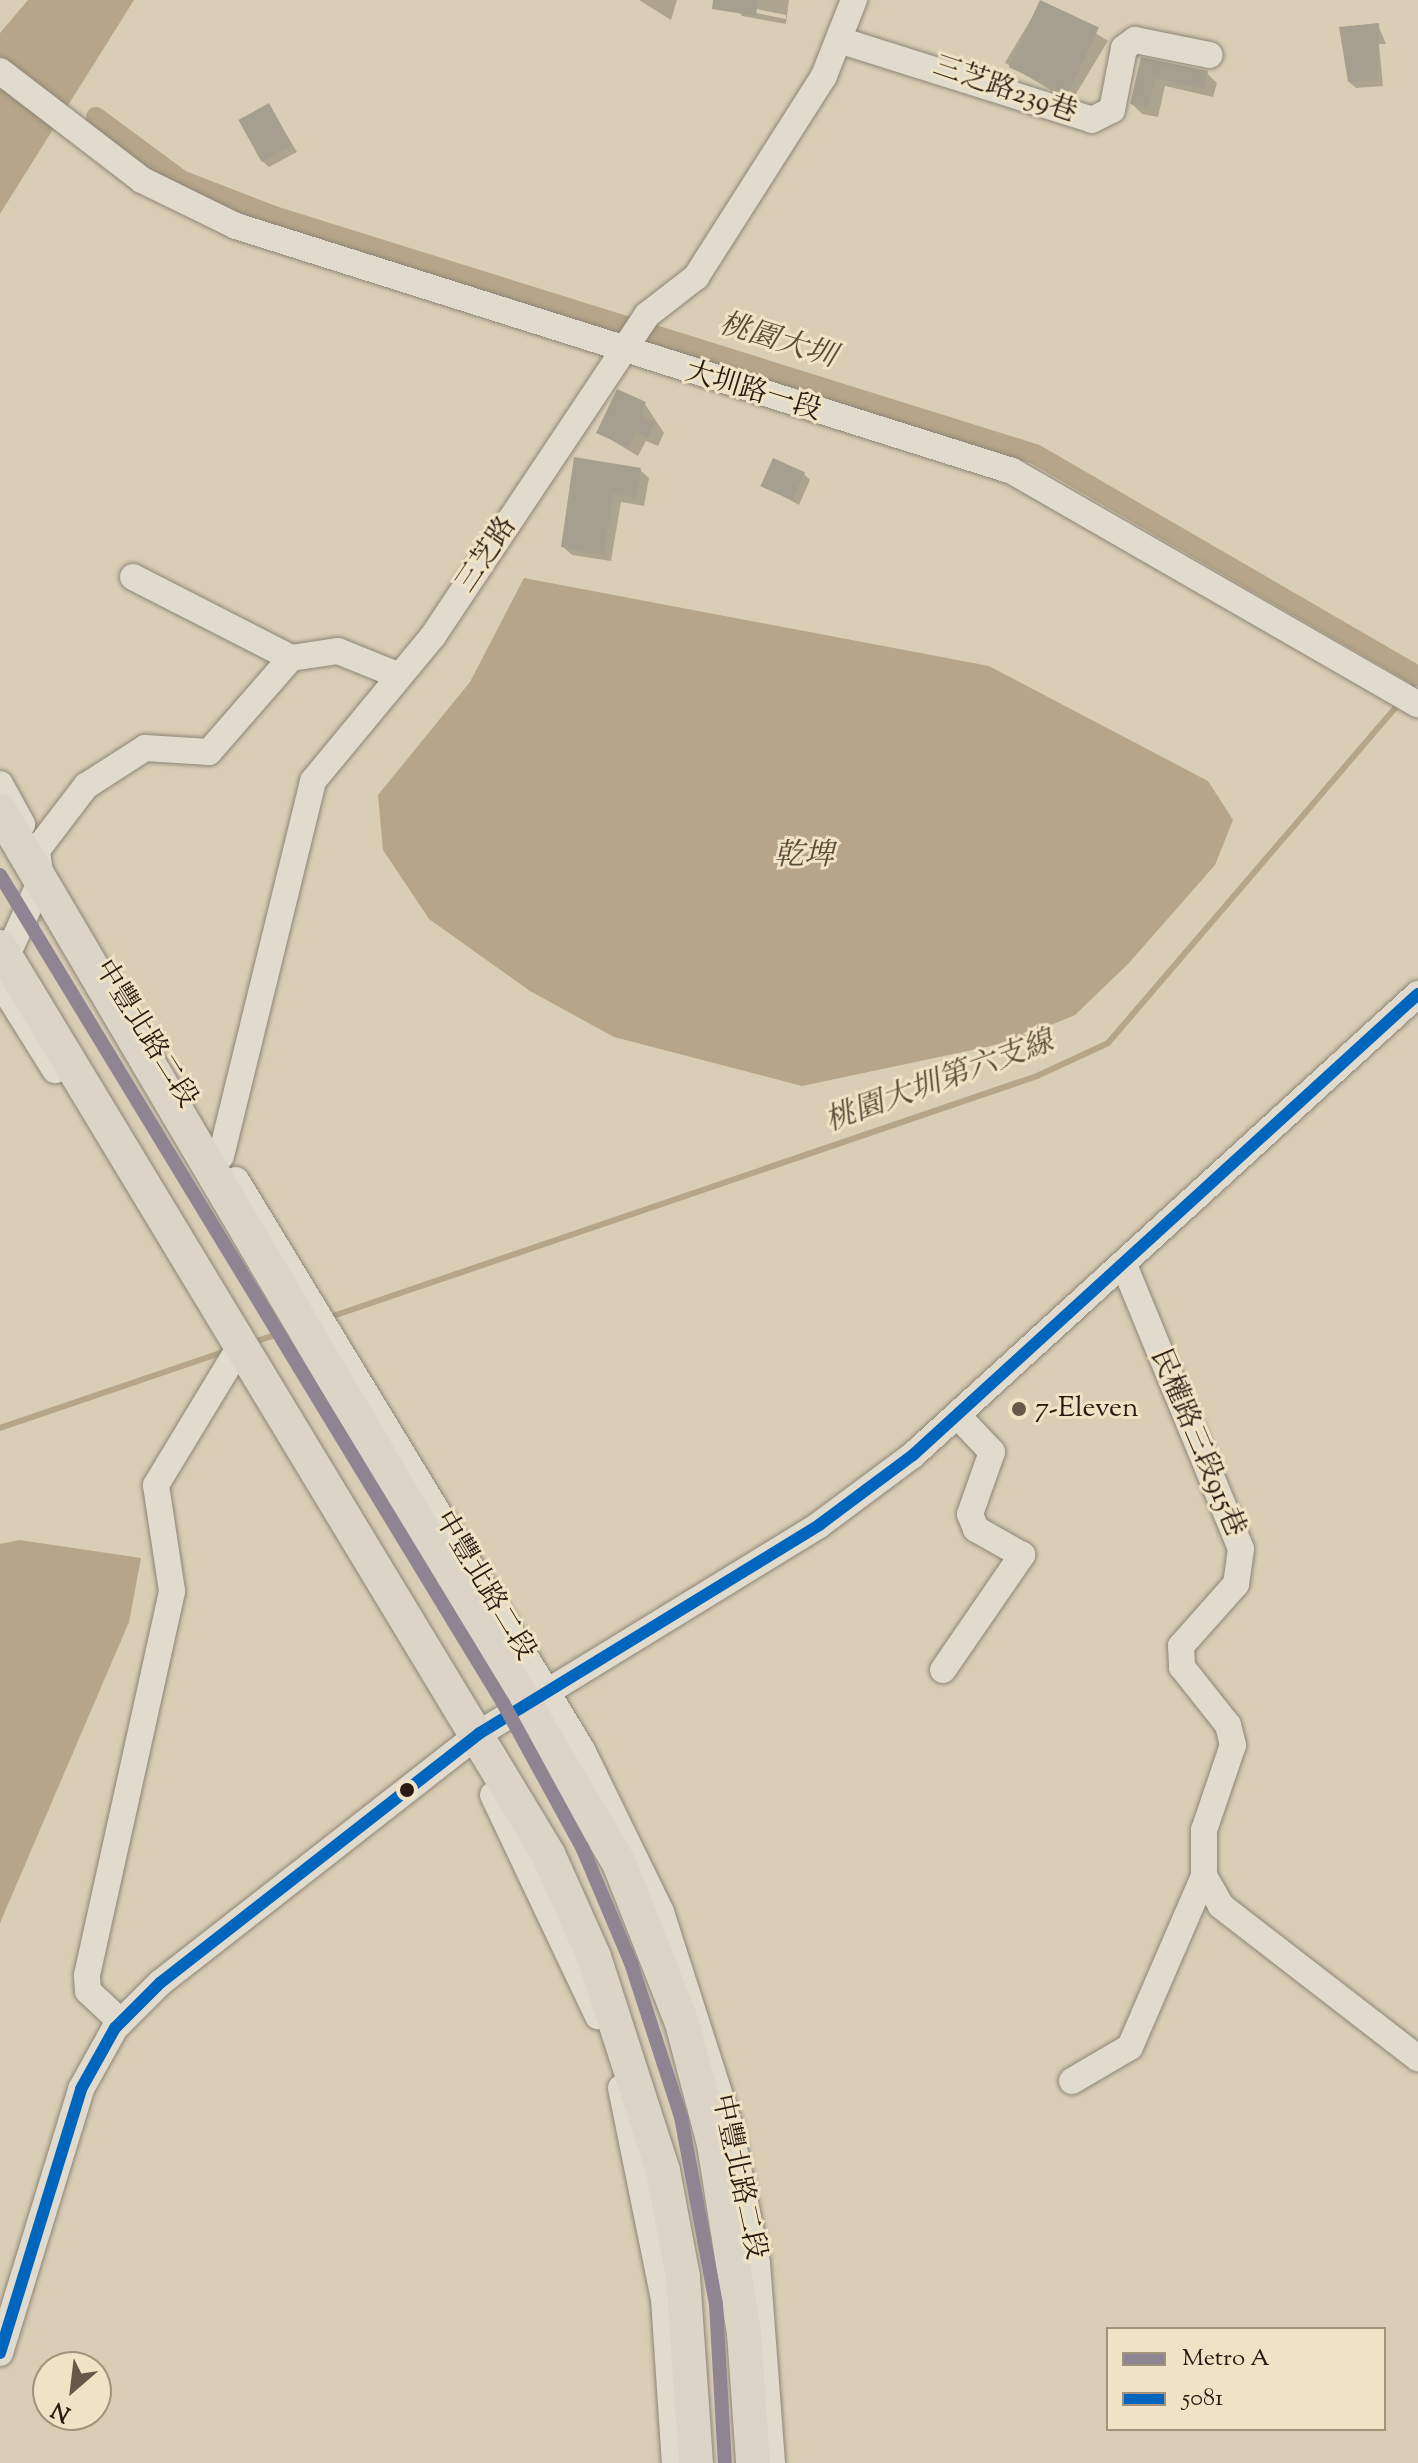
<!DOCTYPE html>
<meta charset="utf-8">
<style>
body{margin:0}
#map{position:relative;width:1418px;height:2463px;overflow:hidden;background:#d9cdb5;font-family:"Sorts Mill Goudy","Noto Serif TC",serif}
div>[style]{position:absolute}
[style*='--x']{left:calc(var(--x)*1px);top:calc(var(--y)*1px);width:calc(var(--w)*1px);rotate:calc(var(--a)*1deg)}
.water>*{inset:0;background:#b6a588}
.shadow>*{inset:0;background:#0003;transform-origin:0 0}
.stream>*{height:6px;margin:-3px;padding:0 3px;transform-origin:3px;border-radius:3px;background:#b6a588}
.canal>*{height:20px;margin:-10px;padding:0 10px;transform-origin:10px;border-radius:10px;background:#b6a588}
.building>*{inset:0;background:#a69e8e;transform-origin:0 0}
.roads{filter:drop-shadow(0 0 2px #8c8476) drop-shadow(0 0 2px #8c8476)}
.minor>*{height:26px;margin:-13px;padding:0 13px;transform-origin:13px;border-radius:13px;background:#e1dbce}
.major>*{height:34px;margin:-17px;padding:0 17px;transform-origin:17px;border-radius:17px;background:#dcd5c7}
.bus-1>*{height:12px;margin:-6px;padding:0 6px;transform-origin:6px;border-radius:6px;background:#0065bd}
.metro-1>*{height:14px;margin:-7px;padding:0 7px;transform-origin:7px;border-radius:7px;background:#8f8592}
.dots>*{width:22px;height:22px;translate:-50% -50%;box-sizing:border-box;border:4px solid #f0e2c5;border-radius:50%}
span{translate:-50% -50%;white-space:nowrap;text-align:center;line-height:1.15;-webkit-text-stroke:6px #f0e2c5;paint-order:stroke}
.street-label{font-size:28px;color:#281a12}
.poi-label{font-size:28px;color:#281a12}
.left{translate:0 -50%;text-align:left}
.water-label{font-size:30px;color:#5b4b39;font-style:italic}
.legend{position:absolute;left:1106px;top:2327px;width:280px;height:104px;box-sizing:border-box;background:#f0e2c5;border:2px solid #a0927d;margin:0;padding:10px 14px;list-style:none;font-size:24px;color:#281a12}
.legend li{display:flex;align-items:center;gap:16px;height:40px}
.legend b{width:40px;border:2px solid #a0927d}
.north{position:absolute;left:32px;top:2351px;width:80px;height:80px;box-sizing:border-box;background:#f0e2c5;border:2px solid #a0927d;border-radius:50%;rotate:208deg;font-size:22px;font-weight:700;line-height:32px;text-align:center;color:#281a12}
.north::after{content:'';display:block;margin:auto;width:28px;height:36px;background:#66594b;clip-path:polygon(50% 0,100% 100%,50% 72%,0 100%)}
</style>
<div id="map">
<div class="water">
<div style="clip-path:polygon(28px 0,134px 0,0 214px,0 33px)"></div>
<div style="clip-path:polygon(524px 578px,989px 666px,1208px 781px,1233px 820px,1215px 865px,1128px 964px,1075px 1015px,1010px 1042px,802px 1086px,614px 1037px,530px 991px,429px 919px,383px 850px,378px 795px,470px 682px)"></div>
<div style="clip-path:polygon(19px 1540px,141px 1558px,129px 1622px,0 1923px,0 1544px)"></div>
</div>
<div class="shadow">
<div style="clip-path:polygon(639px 0,677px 0,671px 20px)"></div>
<div style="clip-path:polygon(evenodd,733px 0,789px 0,786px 24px,742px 16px,733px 0,741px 6px,786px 15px,786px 19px,741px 10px,741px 6px)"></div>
<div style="left:1042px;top:1px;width:77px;height:72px;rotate:31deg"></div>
<div style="clip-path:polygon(1378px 25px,1386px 44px,1379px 44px,1383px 86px,1356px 88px,1349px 82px)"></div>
<div style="clip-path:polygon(1142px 60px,1207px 73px,1217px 83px,1213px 97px,1165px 86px,1158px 117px,1142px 114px,1132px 104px)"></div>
<div style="clip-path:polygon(269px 106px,297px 152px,269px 167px,262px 161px)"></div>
<div style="clip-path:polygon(645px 404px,664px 433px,658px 446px,646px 441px,638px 456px,598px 432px)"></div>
<div style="clip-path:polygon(576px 460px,640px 470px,649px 478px,644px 506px,621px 502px,611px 561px,572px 555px,563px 547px)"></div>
<div style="clip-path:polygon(804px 474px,810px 480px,799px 505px,763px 485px)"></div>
</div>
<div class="stream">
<div style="--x:1408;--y:691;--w:16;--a:-52"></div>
<div style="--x:333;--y:1316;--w:744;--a:-18.82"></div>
<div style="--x:1037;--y:1076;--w:78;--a:-24.9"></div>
<div style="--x:1108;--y:1043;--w:448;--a:-49.4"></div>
<div style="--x:260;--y:1340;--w:28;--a:-18"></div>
<div style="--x:0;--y:1428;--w:239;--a:-18.8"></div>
</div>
<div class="canal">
<div style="--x:96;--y:117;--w:106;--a:36.5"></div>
<div style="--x:181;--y:180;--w:100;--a:21.2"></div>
<div style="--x:274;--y:216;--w:797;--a:17.37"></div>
<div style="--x:1035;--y:454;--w:443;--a:30.1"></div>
</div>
<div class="building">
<div style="clip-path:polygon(713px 0,758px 0,756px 16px,712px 9px)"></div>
<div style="left:1040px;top:0;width:65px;height:74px;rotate:25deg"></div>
<div style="clip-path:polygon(1379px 23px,1377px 80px,1348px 82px,1339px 27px)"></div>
<div style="clip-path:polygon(1141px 57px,1208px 71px,1204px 89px,1155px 78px,1148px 108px,1130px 104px)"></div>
<div style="left:269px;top:103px;width:48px;height:35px;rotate:61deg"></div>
<div style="clip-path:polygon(617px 389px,646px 402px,641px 415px,655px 422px,648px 438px,635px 432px,628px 447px,596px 433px)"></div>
<div style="clip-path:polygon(574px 457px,641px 468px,636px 498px,613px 494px,604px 554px,561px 547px)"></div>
<div style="left:773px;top:458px;width:35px;height:31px;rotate:24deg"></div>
</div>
<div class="roads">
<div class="minor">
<div style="--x:839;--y:40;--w:265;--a:17.5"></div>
<div style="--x:1092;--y:120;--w:22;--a:-27"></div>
<div style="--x:1112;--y:110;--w:63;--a:-79"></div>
<div style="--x:1124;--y:48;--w:14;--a:-36"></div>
<div style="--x:1135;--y:40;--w:76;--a:11.3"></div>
<div style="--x:0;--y:71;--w:179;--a:37.5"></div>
<div style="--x:142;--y:180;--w:105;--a:26.1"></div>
<div style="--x:236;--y:226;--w:814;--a:17.52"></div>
<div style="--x:1012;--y:471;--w:468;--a:29.9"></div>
<div style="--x:133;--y:577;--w:178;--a:27.1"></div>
<div style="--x:0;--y:784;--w:46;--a:61.2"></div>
<div style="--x:0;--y:971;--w:100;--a:-65.7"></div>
<div style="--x:41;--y:880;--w:30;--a:-98"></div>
<div style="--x:37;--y:850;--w:81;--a:-52.6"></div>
<div style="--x:86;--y:786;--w:70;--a:-32.8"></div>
<div style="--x:145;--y:748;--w:64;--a:3.6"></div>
<div style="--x:209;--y:752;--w:125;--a:-48.9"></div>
<div style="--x:291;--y:658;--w:48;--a:-8.5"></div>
<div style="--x:338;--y:651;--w:64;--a:22.1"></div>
<div style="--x:0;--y:982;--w:104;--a:58"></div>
<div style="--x:221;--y:1156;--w:386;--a:-76.2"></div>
<div style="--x:313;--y:781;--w:188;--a:-50.4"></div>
<div style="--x:433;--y:636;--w:386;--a:-56.3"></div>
<div style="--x:647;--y:315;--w:62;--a:-37.8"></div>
<div style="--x:696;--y:277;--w:238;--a:-57.5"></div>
<div style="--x:824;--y:76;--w:82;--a:-68.5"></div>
<div style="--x:236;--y:1180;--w:667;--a:58.74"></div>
<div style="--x:582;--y:1750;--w:180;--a:64"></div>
<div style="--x:661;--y:1912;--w:226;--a:72.2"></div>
<div style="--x:730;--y:2127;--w:139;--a:78.8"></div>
<div style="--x:757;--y:2263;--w:201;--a:85.7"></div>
<div style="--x:1124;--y:1265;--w:307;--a:67.6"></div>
<div style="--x:1241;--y:1549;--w:35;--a:98"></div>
<div style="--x:1236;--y:1584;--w:83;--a:131.6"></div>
<div style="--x:1181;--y:1646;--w:21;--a:87"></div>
<div style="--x:1182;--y:1667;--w:74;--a:51.6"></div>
<div style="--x:1228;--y:1725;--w:21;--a:76"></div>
<div style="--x:1233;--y:1745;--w:90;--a:108.8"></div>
<div style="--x:1204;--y:1830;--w:46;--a:90"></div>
<div style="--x:1204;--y:1876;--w:34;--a:60"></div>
<div style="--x:1221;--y:1906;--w:249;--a:37.7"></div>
<div style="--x:943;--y:1670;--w:140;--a:-55.5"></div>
<div style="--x:1022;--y:1555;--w:53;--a:-150.5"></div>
<div style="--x:976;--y:1529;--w:16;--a:-112"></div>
<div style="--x:970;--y:1514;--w:66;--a:-70.5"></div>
<div style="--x:992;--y:1452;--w:51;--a:-133.4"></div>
<div style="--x:493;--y:1795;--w:245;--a:64.6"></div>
<div style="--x:121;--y:2022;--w:45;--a:-136.8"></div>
<div style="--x:88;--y:1991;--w:16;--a:-94"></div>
<div style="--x:87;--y:1975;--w:393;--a:-77.5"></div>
<div style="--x:172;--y:1591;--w:107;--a:-98.6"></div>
<div style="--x:156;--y:1485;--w:149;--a:-58.8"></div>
<div style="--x:1072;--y:2081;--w:67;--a:-30.4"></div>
<div style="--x:1130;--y:2047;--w:186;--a:-66.6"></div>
<div style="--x:621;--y:2088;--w:215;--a:78.5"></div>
<div style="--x:664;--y:2299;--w:164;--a:86.2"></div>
<div style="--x:0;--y:2353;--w:276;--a:-72.9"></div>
<div style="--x:81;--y:2089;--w:70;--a:-60.9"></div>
<div style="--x:115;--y:2028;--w:64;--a:-45"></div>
<div style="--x:160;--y:1983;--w:406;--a:-38"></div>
<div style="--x:480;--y:1733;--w:398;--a:-31.5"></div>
<div style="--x:819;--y:1525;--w:117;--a:-36.7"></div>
<div style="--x:913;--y:1455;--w:684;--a:-42.39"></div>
</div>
<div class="major">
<div style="--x:0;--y:811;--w:1221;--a:59.53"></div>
<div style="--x:619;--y:1863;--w:172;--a:68.5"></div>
<div style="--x:682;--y:2023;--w:125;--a:75.2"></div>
<div style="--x:714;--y:2144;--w:191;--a:81"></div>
<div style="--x:744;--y:2333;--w:130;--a:86"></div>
<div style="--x:0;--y:947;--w:1060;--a:58.86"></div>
<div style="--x:548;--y:1854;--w:113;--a:65.9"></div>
<div style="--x:594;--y:1957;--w:225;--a:72.1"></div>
<div style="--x:663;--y:2171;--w:108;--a:79.3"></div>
<div style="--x:683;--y:2277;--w:186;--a:86"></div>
</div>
</div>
<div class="bus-1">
<div style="--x:0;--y:2353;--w:276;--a:-72.9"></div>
<div style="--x:81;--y:2089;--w:70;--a:-60.9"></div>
<div style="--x:115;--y:2028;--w:64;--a:-45"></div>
<div style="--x:160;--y:1983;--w:406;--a:-38"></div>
<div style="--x:480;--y:1733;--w:398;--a:-31.5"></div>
<div style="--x:819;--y:1525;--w:117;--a:-36.7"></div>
<div style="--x:913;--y:1455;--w:684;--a:-42.39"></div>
</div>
<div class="metro-1">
<div style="--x:0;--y:875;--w:969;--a:58.72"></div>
<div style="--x:503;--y:1703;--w:164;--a:61.3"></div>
<div style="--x:582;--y:1847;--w:126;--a:67.1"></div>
<div style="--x:631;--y:1963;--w:162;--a:72"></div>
<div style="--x:681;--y:2117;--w:190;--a:79.4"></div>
<div style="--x:716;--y:2304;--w:159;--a:86.8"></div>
</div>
<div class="dots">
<div style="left:1019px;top:1409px;background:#66594b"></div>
<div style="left:407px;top:1790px;background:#281a12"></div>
</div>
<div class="street-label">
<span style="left:1005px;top:90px;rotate:19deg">三芝路239巷</span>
<span style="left:753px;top:392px;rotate:17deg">大圳路一段</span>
<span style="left:487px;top:555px;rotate:-56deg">三芝路</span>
<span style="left:145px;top:1034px;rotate:58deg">中豐北路二段</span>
<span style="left:1197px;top:1443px;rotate:67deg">民權路三段915巷</span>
<span style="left:484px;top:1586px;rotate:59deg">中豐北路二段</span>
<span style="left:738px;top:2177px;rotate:78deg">中豐北路二段</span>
</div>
<div class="poi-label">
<span class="left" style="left:1035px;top:1409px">7-Eleven</span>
</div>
<div class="water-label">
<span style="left:777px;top:342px;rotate:17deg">桃園大圳</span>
<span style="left:804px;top:857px">乾埤</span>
<span style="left:940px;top:1083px;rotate:-20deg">桃園大圳第六支線</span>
</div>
<ul class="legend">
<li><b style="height:10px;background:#8f8592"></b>Metro A</li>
<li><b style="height:10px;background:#0065bd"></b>5081</li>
</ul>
<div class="north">N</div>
</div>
